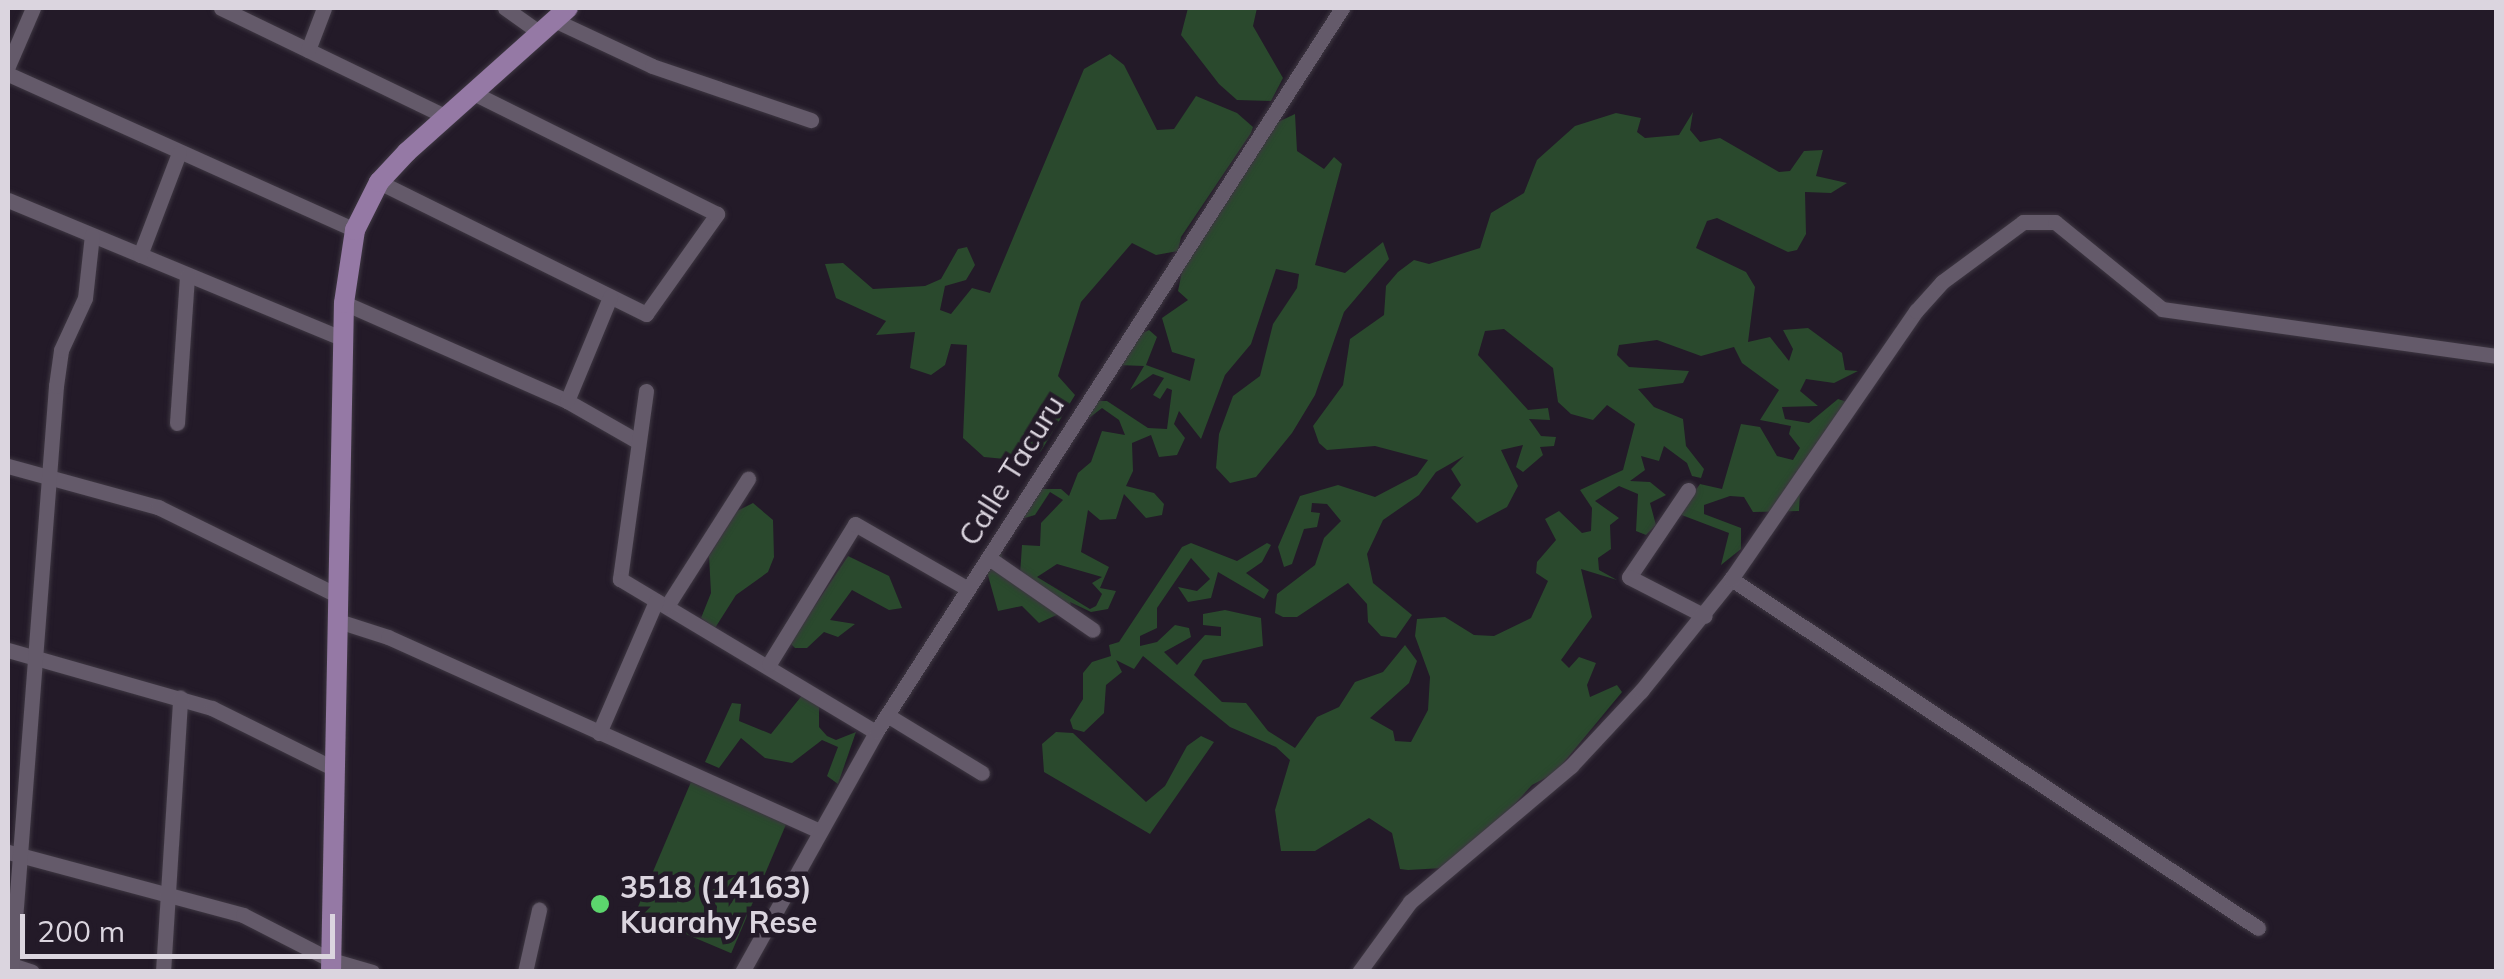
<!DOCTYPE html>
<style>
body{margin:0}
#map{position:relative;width:2504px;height:979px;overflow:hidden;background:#231a28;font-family:Mulish,sans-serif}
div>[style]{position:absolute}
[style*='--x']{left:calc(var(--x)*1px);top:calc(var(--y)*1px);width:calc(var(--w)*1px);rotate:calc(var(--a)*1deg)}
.green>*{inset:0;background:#2a492d;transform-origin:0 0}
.roads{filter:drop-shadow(0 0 2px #3e3742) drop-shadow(0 0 2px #3e3742)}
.minor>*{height:15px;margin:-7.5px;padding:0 7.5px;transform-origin:7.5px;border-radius:7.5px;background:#645a6a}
.major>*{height:20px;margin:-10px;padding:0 10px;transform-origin:10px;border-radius:10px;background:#9579a5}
.dots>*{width:28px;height:28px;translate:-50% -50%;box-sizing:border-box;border:5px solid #231a28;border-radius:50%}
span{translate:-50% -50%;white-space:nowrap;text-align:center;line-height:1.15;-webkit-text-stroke:9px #231a28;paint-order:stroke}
.street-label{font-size:30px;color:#dbd5df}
.poi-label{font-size:30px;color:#dbd5df;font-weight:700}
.left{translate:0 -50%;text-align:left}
.frame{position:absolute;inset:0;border:10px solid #dbd5df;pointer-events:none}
.scale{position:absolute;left:20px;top:914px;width:315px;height:45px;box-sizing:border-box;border:5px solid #dbd5df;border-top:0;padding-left:12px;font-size:30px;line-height:35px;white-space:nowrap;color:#dbd5df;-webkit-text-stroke:8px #231a28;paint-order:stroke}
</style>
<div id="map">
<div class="green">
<div style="clip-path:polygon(1188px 8px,1257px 8px,1253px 26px,1283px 78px,1271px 101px,1237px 100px,1219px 84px,1181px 35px)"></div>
<div style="clip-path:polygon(1110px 54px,1124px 65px,1157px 130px,1174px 129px,1196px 96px,1237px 113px,1253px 127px,1251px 133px,1181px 237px,1178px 251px,1156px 255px,1132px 243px,1081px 302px,1058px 376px,1075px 395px,1041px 451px,1026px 461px,984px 457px,963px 438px,967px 345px,951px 344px,945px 365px,931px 375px,910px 368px,915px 332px,876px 335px,886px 321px,836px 298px,825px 264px,843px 263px,873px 289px,925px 286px,941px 279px,958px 249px,967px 247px,975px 265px,966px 280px,945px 286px,940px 310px,951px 314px,972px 288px,990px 293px,1084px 69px)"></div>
<div style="clip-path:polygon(1693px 112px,1690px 130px,1700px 142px,1720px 138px,1779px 172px,1790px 171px,1804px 151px,1823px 150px,1816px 176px,1847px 183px,1831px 193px,1805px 192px,1806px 234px,1797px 250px,1788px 252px,1717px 218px,1707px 221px,1696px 248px,1746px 272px,1755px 287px,1748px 342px,1770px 337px,1789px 361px,1793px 349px,1783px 330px,1808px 328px,1842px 353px,1845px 370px,1858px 371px,1834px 383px,1806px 379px,1800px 391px,1818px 406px,1782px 407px,1785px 419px,1809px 423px,1838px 399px,1847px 402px,1800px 491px,1799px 511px,1753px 512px,1744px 497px,1730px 496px,1704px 505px,1704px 514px,1741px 528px,1741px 549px,1721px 565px,1729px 533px,1679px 514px,1700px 484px,1722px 489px,1741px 424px,1760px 427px,1777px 456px,1793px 460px,1800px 448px,1789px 434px,1791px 426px,1760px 420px,1779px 390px,1742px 363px,1734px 347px,1701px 356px,1657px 340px,1619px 345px,1617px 355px,1629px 367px,1689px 371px,1683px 383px,1638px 389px,1654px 407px,1683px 419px,1686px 446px,1704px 469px,1701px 478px,1692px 476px,1687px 463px,1664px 446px,1659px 461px,1641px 456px,1645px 470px,1630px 481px,1650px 482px,1666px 495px,1650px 503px,1656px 525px,1646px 535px,1636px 531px,1638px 494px,1619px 486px,1595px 501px,1619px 518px,1610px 525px,1611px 549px,1598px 558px,1599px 570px,1617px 580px,1581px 569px,1592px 617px,1561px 660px,1569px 668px,1579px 657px,1596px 663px,1587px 685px,1590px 697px,1617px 685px,1622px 692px,1555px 773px,1532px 785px,1494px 827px,1443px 868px,1408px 870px,1400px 869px,1392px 833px,1369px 818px,1315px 851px,1281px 851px,1275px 810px,1290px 760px,1276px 747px,1230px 727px,1143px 656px,1134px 669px,1116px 660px,1122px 672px,1106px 685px,1104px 713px,1084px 732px,1073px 729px,1070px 720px,1083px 699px,1083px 673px,1092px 662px,1111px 656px,1109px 645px,1119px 642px,1182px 547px,1191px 543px,1237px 561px,1267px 543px,1271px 545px,1262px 562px,1246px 573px,1269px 590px,1264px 599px,1218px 572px,1211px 598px,1188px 602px,1178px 587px,1197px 591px,1210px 579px,1191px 558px,1157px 608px,1157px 628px,1140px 636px,1140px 646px,1157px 642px,1175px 625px,1189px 628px,1191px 637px,1164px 652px,1177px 665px,1205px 635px,1221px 636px,1221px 627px,1203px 625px,1203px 614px,1225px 610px,1261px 618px,1263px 646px,1203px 660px,1194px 675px,1222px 702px,1246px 703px,1268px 731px,1295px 748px,1317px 717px,1339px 707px,1355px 682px,1383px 672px,1405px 645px,1417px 661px,1409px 683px,1370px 718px,1393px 731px,1395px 741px,1411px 742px,1428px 710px,1430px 677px,1415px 636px,1417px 619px,1445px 617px,1474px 635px,1494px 636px,1531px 618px,1548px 581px,1536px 573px,1537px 562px,1556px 540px,1545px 519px,1559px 511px,1582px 533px,1591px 531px,1592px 508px,1580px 490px,1623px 470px,1635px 424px,1607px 405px,1593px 420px,1571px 414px,1558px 402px,1553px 368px,1504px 329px,1485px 331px,1478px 355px,1528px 410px,1548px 408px,1550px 420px,1529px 419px,1541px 436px,1556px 437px,1554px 446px,1540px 447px,1543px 455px,1523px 472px,1516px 467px,1523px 445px,1501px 450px,1518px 486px,1507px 507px,1477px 523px,1451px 498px,1461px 485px,1451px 469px,1464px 456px,1436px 472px,1419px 495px,1383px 520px,1367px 554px,1373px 583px,1412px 615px,1396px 638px,1381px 636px,1368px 622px,1367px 604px,1348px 583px,1297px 617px,1283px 617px,1275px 613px,1277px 594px,1315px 565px,1324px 538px,1341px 521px,1327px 504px,1312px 503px,1311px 512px,1320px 513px,1317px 527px,1304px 529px,1292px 564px,1284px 567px,1278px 547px,1300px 496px,1338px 485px,1375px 497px,1417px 475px,1428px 460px,1375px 446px,1327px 450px,1319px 443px,1313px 426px,1343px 385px,1350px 339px,1384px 315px,1386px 286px,1398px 272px,1414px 260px,1429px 264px,1480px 248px,1491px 213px,1524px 193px,1537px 160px,1575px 126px,1616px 113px,1641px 118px,1637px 132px,1645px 138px,1679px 135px)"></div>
<div style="clip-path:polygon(evenodd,1295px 114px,1297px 151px,1324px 169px,1334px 157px,1342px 164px,1315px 265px,1345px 273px,1383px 242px,1389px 259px,1344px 312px,1315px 395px,1292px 433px,1256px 477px,1230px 483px,1216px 468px,1219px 434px,1233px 396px,1260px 376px,1273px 324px,1297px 288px,1299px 274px,1276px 269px,1251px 344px,1225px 375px,1201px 439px,1179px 411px,1174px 424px,1185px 438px,1177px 455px,1159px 457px,1151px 435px,1132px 443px,1133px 471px,1126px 486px,1154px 493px,1164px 504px,1162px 515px,1146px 518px,1124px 494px,1116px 519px,1100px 520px,1088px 510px,1081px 552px,1109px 567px,1100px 588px,1116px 591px,1108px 609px,1091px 612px,1070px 602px,1072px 608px,1039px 623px,1022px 606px,998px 611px,987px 572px,1000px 547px,1003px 563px,1020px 575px,1022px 545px,1040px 546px,1041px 523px,1063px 500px,1050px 492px,1035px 515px,1021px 519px,1038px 489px,1061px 489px,1069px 496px,1078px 473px,1091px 462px,1102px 431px,1125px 435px,1119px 420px,1102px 408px,1089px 418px,1093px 401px,1107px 401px,1148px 428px,1167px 429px,1172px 390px,1167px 388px,1160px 399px,1153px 395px,1164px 378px,1153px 374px,1130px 390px,1144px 366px,1118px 365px,1135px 337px,1149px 330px,1157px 337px,1146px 365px,1190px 381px,1195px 359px,1172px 352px,1162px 318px,1188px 300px,1178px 291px,1183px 266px,1225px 197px,1278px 122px,1295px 114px,1057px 564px,1102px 577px,1092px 583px,1102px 594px,1096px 606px,1090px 609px,1037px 577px,1057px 564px)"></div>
<div style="clip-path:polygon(753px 503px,773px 520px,774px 557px,768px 572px,736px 595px,715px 628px,701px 618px,711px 593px,709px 556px,737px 511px)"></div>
<div style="clip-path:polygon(848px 556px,889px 576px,902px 608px,889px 610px,852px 590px,830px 620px,855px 624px,838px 637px,824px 632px,807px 648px,795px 648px,790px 643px)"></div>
<div style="clip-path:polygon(804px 693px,819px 702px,819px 727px,827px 736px,836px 740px,856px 732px,838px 784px,827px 776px,838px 747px,822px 740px,792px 763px,765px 758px,741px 738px,719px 768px,705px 762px,732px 703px,741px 704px,739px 721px,771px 734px)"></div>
<div style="clip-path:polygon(1056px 732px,1073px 733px,1146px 802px,1165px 786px,1187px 746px,1201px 736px,1214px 742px,1150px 834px,1044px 772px,1042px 744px)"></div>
<div style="left:691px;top:782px;width:104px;height:142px;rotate:23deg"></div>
</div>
<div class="roads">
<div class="minor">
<div style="--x:221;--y:8;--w:250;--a:25.8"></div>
<div style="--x:505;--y:8;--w:43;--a:35.5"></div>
<div style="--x:554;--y:20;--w:108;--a:25.1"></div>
<div style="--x:652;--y:66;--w:168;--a:18.8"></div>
<div style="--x:308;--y:50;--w:45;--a:-69.1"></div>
<div style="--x:8;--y:66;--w:63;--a:-66.7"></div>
<div style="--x:8;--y:74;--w:380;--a:24.2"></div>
<div style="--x:379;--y:182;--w:298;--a:26.3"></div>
<div style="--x:646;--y:314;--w:123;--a:-54.6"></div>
<div style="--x:717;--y:214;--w:272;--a:-153.6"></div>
<div style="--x:8;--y:200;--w:363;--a:22.5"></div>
<div style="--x:140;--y:255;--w:109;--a:-69.1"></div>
<div style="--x:344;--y:303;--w:244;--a:23.7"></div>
<div style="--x:567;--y:401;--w:81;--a:29.7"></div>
<div style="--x:646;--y:391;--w:190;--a:97.9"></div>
<div style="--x:620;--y:579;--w:298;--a:30.9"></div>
<div style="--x:567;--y:401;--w:113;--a:-67.5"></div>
<div style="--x:177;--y:423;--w:148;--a:-86.1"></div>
<div style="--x:8;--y:466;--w:156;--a:15.3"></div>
<div style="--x:158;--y:507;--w:202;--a:26.2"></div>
<div style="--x:1688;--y:490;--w:105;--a:124.1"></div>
<div style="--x:1629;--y:577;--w:85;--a:27.2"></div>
<div style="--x:989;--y:558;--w:126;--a:34.7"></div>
<div style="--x:1731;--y:579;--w:632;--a:33.51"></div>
<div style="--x:667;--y:606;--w:151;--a:-57.5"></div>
<div style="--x:338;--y:621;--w:52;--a:17.7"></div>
<div style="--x:388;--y:637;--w:471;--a:24.2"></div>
<div style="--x:8;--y:650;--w:212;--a:15.9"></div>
<div style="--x:212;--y:708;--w:137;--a:26.4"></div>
<div style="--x:769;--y:664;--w:164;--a:-58.4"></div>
<div style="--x:855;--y:524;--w:130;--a:29.9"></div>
<div style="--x:887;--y:715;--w:111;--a:31.4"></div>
<div style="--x:599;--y:733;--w:144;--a:-66.6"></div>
<div style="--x:8;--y:852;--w:243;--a:15"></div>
<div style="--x:243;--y:915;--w:99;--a:27.1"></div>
<div style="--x:331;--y:960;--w:43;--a:16.3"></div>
<div style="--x:8;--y:964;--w:25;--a:18"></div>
<div style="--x:11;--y:972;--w:588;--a:-85.61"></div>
<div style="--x:56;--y:386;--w:36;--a:-82"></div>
<div style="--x:61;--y:350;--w:57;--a:-65.2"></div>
<div style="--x:85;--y:298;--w:63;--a:-83.7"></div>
<div style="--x:163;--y:972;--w:275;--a:-86.4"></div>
<div style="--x:525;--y:972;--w:64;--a:-77.3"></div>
<div style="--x:742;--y:972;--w:275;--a:-60.8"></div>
<div style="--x:876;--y:732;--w:861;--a:-57.23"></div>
<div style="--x:1359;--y:972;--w:87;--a:-53.9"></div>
<div style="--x:1410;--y:902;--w:211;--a:-40.2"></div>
<div style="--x:1571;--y:766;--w:103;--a:-47"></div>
<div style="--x:1641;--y:691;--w:144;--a:-51.2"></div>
<div style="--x:1731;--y:579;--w:326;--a:-55.4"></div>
<div style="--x:1916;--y:311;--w:39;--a:-48"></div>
<div style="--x:1942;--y:282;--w:101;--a:-36.5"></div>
<div style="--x:2023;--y:222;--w:32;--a:0"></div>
<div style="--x:2055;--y:222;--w:138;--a:39.1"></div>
<div style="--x:2162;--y:309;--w:337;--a:8"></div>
</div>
<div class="major">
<div style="--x:331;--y:972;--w:669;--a:-88.89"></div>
<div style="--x:344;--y:303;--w:74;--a:-81.4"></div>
<div style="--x:355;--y:230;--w:54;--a:-63.4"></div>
<div style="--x:379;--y:182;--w:41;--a:-47"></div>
<div style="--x:407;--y:152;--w:216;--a:-41.8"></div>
</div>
</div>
<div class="dots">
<div style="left:600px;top:904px;background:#5cd56d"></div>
</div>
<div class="street-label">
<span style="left:1011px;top:470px;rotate:-58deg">Calle Tacuru</span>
</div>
<div class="poi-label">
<span class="left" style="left:620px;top:904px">3518 (14163)<br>Kuarahy Rese</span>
</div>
<div class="frame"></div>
<div class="scale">200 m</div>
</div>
